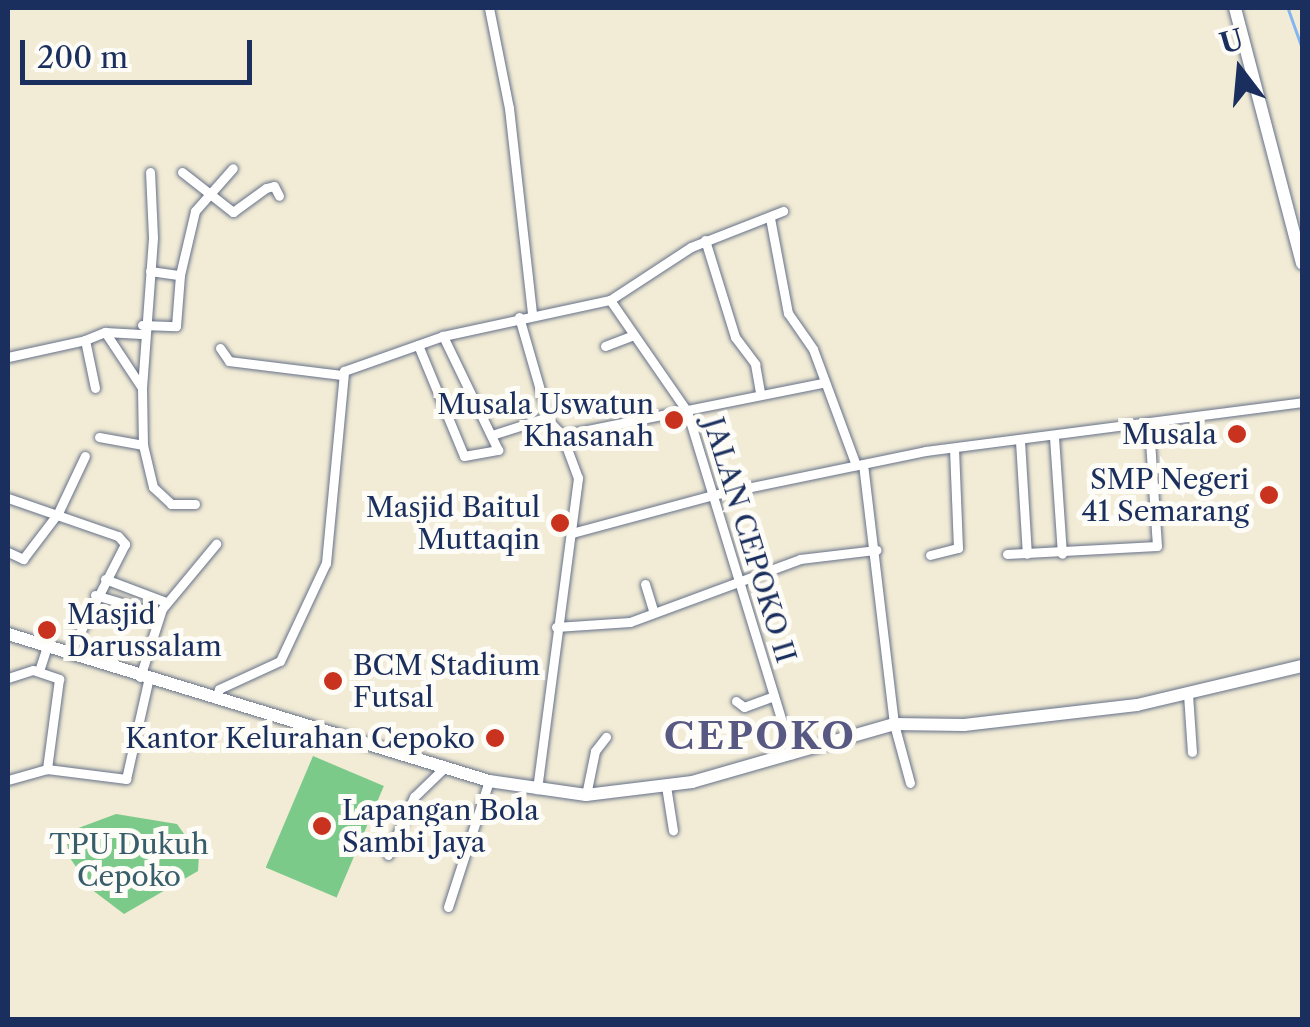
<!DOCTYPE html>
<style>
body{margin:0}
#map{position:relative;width:1310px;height:1027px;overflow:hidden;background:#f2ecd6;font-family:"Libre Caslon Text",serif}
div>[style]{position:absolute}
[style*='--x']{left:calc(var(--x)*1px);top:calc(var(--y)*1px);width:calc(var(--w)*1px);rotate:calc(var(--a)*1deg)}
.green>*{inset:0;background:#7cca8a;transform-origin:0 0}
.stream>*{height:2.5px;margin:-1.25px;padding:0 1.25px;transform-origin:1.25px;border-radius:1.25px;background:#84b5f0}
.roads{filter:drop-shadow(0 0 2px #667188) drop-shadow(0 0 2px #667188)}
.street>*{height:9px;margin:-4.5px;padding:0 4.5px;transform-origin:4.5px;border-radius:4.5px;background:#fff}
.secondary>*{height:12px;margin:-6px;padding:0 6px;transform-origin:6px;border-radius:6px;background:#fff}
.dots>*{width:28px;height:28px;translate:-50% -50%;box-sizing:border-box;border:5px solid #fdfcf7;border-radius:50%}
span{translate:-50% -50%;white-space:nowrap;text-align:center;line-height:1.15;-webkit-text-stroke:10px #fdfcf7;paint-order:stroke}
.poi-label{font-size:28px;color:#1b2f5e}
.right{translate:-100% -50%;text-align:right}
.left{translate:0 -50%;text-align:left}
.street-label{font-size:28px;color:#1b2f5e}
.park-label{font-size:28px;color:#385e6b}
.district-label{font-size:38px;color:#585983;font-weight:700;letter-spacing:2.5px}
.frame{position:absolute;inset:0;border:10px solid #1b2f5e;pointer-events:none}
.north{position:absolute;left:1190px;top:20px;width:100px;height:100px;-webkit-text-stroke:8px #fdfcf7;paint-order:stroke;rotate:344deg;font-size:28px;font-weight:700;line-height:40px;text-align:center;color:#1b2f5e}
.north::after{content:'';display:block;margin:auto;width:35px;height:45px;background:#1b2f5e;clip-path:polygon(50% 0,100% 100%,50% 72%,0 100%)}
.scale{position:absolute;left:20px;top:40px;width:232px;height:45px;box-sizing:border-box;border:5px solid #1b2f5e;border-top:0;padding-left:12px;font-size:30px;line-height:35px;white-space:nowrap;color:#1b2f5e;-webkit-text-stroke:8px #fdfcf7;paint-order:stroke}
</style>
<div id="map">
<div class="green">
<div style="left:313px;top:756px;width:77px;height:121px;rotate:23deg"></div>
<div style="clip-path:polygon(116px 814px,177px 824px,199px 855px,198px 871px,124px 914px,91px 889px,70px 858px,65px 833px)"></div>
</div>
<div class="stream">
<div style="--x:1288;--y:8;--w:41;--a:70.3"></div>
</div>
<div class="roads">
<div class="street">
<div style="--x:489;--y:8;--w:102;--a:78.7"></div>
<div style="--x:509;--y:108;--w:207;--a:83.6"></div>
<div style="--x:182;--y:172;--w:65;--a:38.1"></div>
<div style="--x:233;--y:212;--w:41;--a:-36"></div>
<div style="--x:266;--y:188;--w:8;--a:-14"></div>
<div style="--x:274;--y:186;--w:11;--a:63"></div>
<div style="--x:770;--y:218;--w:97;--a:79.3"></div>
<div style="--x:788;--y:313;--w:44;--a:55.2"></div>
<div style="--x:813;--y:349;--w:124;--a:69.7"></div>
<div style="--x:705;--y:240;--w:102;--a:72.8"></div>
<div style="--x:735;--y:337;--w:34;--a:53"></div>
<div style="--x:755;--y:364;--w:28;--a:80"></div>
<div style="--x:150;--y:271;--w:30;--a:8"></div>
<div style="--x:180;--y:275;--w:66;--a:-76.8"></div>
<div style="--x:195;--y:211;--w:57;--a:-48.5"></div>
<div style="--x:610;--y:300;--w:135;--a:55.3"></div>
<div style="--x:687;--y:411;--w:359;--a:73"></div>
<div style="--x:519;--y:317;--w:108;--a:73.9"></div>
<div style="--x:549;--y:421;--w:19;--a:47"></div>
<div style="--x:562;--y:435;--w:46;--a:69.6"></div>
<div style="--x:578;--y:478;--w:314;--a:97.5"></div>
<div style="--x:142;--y:325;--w:34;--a:2"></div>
<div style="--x:176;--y:326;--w:51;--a:-85.5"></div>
<div style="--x:105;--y:332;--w:36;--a:3"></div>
<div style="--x:85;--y:340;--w:22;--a:-22"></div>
<div style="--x:105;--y:332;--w:67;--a:56.5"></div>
<div style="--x:142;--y:388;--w:151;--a:-85.8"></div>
<div style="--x:153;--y:237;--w:65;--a:-92.6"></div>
<div style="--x:418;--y:345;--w:120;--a:67.5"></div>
<div style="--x:464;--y:456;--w:35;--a:-10"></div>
<div style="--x:498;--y:450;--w:127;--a:-115.8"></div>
<div style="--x:605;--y:346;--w:28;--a:-21"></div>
<div style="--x:220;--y:348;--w:16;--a:55"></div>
<div style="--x:229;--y:361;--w:113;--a:7.1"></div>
<div style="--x:8;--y:357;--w:79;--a:-12.4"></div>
<div style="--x:85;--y:340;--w:49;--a:78.2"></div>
<div style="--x:142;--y:388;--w:57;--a:89"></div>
<div style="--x:143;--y:445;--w:43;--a:76.6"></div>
<div style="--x:153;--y:487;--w:25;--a:43"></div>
<div style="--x:171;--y:504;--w:24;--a:0"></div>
<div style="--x:495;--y:434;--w:56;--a:-17.8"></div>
<div style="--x:562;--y:435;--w:265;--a:-11.3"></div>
<div style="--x:99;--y:437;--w:45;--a:10.3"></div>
<div style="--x:1054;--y:437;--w:117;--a:86.1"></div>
<div style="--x:1020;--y:441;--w:113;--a:86.5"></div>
<div style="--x:863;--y:464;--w:262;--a:83.2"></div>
<div style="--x:894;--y:724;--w:61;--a:74.8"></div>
<div style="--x:8;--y:498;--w:116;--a:19.1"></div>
<div style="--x:118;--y:536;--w:11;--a:49"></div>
<div style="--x:125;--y:544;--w:123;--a:117"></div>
<div style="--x:572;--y:533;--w:146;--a:-15.1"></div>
<div style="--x:713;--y:495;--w:217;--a:-11.7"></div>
<div style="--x:926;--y:451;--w:379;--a:-7.4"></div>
<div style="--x:8;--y:552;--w:17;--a:25"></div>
<div style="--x:23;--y:559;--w:58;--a:-52.7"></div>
<div style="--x:58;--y:513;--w:63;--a:-64.7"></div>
<div style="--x:1007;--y:554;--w:150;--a:-3.1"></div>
<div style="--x:1157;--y:546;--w:119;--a:-93.8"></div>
<div style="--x:930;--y:555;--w:29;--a:-14"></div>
<div style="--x:958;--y:548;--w:100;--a:-92.3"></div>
<div style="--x:105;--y:579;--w:65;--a:20.7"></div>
<div style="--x:645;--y:584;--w:30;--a:73"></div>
<div style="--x:95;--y:595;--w:67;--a:16.5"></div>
<div style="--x:556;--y:627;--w:74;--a:-3.9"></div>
<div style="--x:630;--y:622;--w:181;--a:-20.3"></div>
<div style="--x:800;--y:559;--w:77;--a:-6.8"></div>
<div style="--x:39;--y:671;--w:26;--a:-72"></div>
<div style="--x:140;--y:677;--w:71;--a:-72.1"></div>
<div style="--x:162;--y:609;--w:85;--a:-50.3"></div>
<div style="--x:8;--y:678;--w:26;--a:-18"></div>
<div style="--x:33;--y:670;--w:28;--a:19"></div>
<div style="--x:59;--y:679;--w:91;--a:97.6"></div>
<div style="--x:1188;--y:694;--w:58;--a:86.1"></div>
<div style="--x:216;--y:699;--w:10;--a:-73"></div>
<div style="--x:219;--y:689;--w:67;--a:-24.7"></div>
<div style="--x:280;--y:661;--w:108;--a:-64.9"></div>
<div style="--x:326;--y:563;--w:193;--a:-84.6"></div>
<div style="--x:344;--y:371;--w:105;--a:-19.5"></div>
<div style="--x:443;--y:336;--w:171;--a:-12.2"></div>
<div style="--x:610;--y:300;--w:97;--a:-33.2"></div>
<div style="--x:691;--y:247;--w:99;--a:-21.4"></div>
<div style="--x:736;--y:701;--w:10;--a:37"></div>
<div style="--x:744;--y:707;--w:32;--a:-20"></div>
<div style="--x:8;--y:780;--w:41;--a:-15.8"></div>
<div style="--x:47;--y:769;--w:80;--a:7.2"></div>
<div style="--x:126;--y:779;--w:100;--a:-77.3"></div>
<div style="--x:666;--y:786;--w:45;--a:81"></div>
<div style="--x:586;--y:795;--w:45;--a:-78.4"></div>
<div style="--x:595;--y:751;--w:18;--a:-52"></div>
<div style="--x:388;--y:855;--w:64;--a:-65.9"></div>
<div style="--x:414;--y:797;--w:42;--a:-44"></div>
<div style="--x:448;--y:907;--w:133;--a:-72"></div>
</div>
<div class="secondary">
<div style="--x:1235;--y:8;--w:264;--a:75.3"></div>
<div style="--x:8;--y:634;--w:503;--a:16.99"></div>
<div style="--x:489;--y:781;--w:98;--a:8.2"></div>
<div style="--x:586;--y:795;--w:107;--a:-7"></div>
<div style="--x:692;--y:782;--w:210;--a:-16"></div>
<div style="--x:894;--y:724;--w:70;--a:0.8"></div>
<div style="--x:964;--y:725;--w:174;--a:-6.6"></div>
<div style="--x:1137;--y:705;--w:170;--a:-13.3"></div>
</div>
</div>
<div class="dots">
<div style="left:674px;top:420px;background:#c8321e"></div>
<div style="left:1237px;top:434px;background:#c8321e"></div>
<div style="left:1269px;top:495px;background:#c8321e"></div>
<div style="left:560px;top:523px;background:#c8321e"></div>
<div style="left:47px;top:630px;background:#c8321e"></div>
<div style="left:333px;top:681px;background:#c8321e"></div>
<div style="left:495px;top:738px;background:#c8321e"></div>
<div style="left:322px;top:826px;background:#c8321e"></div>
</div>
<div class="poi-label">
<span class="right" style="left:654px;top:420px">Musala Uswatun<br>Khasanah</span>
<span class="right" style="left:1217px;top:434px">Musala</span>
<span class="right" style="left:1249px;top:495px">SMP Negeri<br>41 Semarang</span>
<span class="right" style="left:540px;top:523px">Masjid Baitul<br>Muttaqin</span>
<span class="left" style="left:67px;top:630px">Masjid<br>Darussalam</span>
<span class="left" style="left:353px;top:681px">BCM Stadium<br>Futsal</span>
<span class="right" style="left:475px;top:738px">Kantor Kelurahan Cepoko</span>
<span class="left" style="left:342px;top:826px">Lapangan Bola<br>Sambi Jaya</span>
</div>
<div class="street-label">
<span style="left:750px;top:540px;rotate:73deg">JALAN CEPOKO II</span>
</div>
<div class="park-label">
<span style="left:129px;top:860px">TPU Dukuh<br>Cepoko</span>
</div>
<div class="district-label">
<span style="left:760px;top:736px">CEPOKO</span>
</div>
<div class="frame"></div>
<div class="north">U</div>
<div class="scale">200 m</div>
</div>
